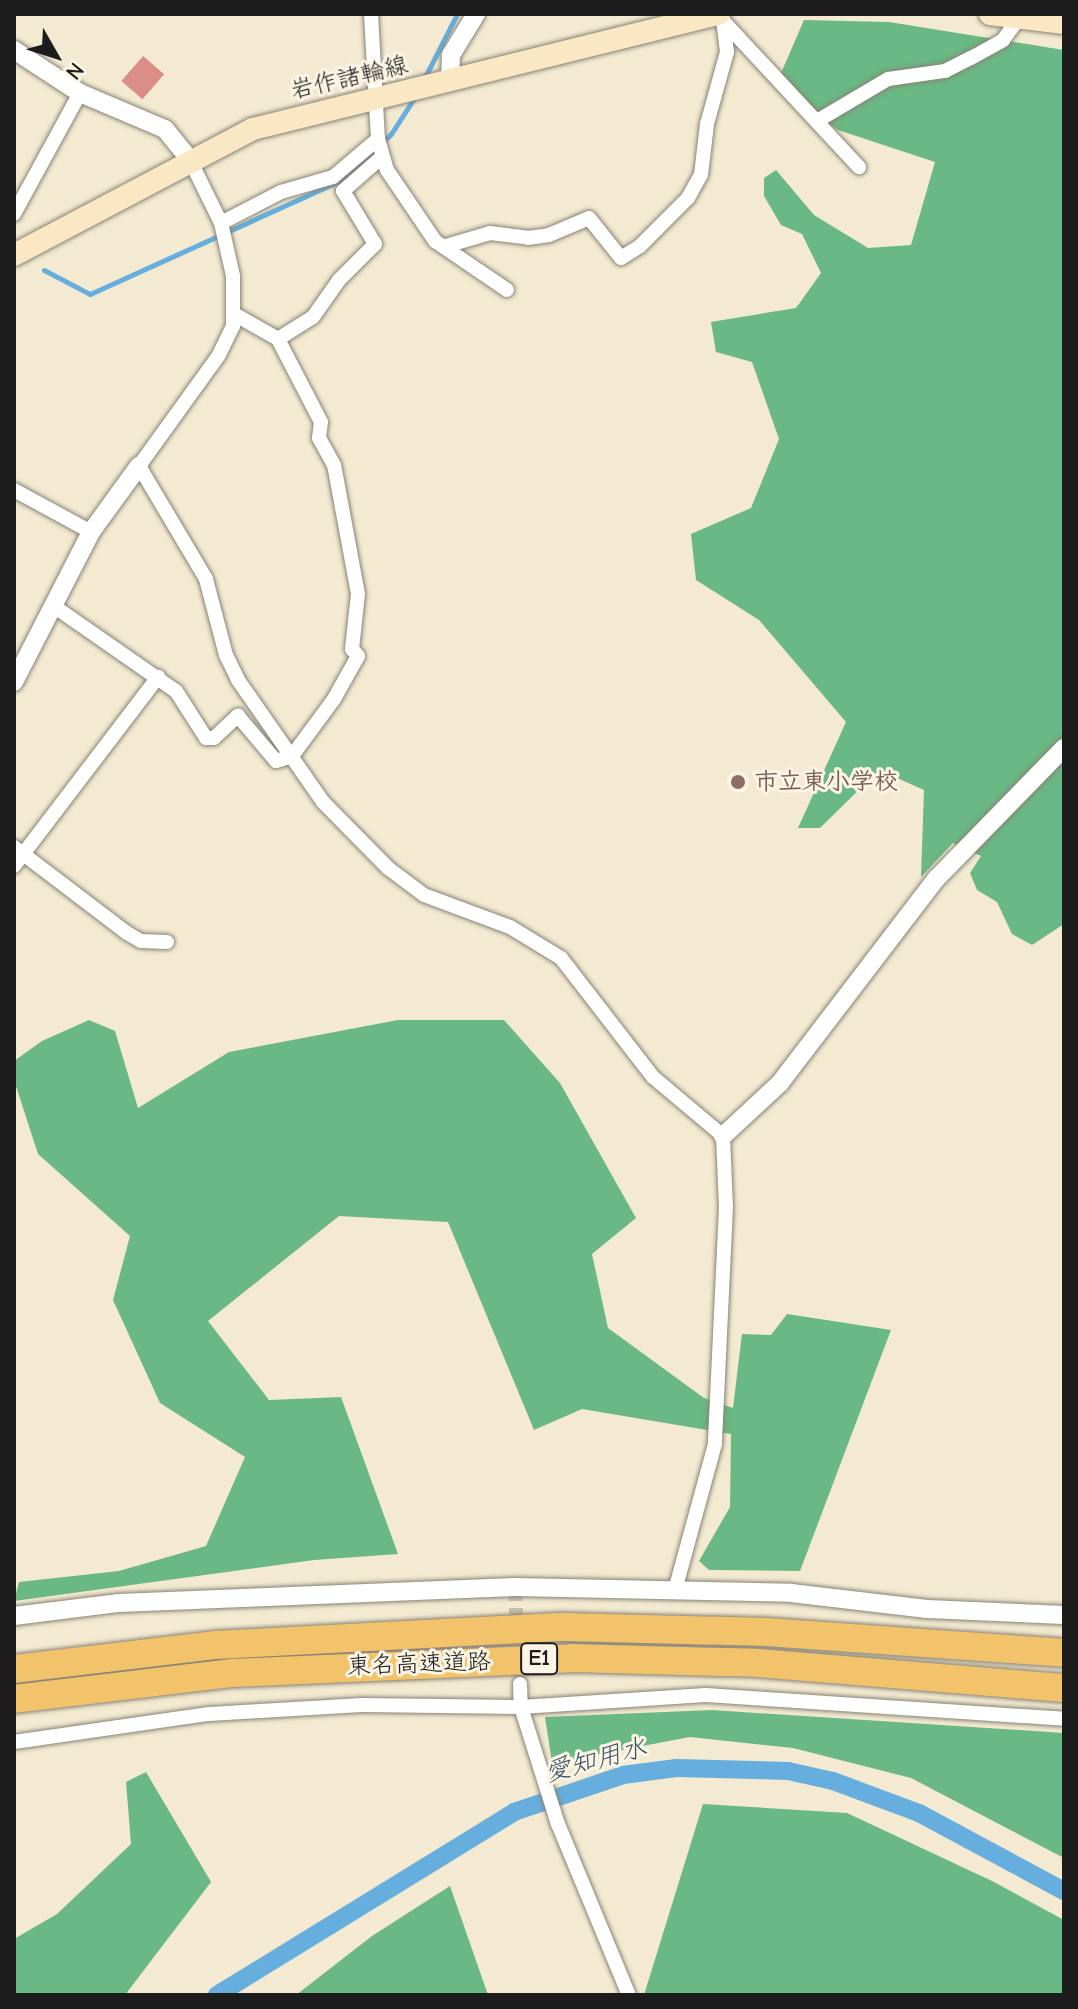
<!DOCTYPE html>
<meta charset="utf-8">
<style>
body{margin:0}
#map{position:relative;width:1078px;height:2009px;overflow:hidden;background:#f3ead1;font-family:"Comic Neue","Klee One",sans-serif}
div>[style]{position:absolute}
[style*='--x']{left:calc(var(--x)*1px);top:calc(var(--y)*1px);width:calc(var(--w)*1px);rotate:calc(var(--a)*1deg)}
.forest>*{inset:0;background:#6ab883}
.stream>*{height:5px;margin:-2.5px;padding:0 2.5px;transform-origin:2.5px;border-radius:2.5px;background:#66aedd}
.canal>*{height:18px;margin:-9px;padding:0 9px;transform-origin:9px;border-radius:9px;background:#66aedd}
.building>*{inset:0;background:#db8d87;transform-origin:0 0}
.minor-tunnel>*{height:14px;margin-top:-7px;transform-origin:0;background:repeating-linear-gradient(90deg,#c8c1ad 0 14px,transparent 0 21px)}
.roads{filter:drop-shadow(0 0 2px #888376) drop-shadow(0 0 2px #888376)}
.minor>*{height:14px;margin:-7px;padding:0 7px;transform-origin:7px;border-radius:7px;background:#fff}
.tertiary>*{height:18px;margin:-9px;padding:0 9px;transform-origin:9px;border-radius:9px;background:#fff}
.secondary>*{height:22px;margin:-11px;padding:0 11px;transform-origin:11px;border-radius:11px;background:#fae7c3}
.motorway>*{height:28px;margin:-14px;padding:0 14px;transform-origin:14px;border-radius:14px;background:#f2c36a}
.dots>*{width:22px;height:22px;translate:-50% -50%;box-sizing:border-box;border:4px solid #fcf5e5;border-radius:50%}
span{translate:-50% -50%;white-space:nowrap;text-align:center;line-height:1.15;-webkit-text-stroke:6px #fcf5e5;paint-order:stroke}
.shield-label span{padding:2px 6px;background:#fcf5e5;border:2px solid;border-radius:6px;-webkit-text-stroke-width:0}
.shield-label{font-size:22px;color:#1c1c1c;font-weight:700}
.street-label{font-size:24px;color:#1c1c1c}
.education-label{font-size:24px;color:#785e54;font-weight:700}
.left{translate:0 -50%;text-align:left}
.water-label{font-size:26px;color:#3a5669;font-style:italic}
.frame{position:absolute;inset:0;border:16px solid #1c1c1c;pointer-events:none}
.north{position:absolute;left:16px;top:16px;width:80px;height:80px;-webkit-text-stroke:6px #fcf5e5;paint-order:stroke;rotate:129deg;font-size:22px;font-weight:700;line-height:32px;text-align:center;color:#1c1c1c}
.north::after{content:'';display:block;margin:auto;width:28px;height:36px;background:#1c1c1c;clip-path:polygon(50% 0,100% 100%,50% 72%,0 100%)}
</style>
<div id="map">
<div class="forest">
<div style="clip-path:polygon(804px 20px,889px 22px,1064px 50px,1064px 924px,1032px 945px,1012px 934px,997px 902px,977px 890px,970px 873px,981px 856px,953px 843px,921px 877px,924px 790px,879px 770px,820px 828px,798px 828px,846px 722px,759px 620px,696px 580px,691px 534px,751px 508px,779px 439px,752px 362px,716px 352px,711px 322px,796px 308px,821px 273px,802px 234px,781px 225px,764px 196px,764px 178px,776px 170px,814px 215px,868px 248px,911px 245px,935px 162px,838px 130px,775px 87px)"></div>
<div style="clip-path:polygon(89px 1020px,115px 1031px,138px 1108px,229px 1052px,398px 1020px,504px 1020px,560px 1083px,636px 1218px,592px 1254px,608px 1328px,704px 1398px,733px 1408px,742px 1334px,771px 1335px,787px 1314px,891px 1330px,800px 1571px,709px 1570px,699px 1561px,730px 1507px,731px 1434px,582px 1409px,534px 1430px,448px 1222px,339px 1216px,208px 1321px,269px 1400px,341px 1397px,398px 1554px,314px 1560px,14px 1601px,19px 1582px,119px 1571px,206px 1546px,245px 1457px,160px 1403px,113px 1300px,130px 1236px,38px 1154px,14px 1080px,14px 1061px,42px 1041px)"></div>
<div style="clip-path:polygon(712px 1710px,1064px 1733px,1064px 1858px,911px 1778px,793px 1748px,690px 1737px,552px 1763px,545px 1717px)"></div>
<div style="clip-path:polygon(146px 1772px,211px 1882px,125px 1995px,14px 1995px,14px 1939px,57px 1914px,131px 1844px,126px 1782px)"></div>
<div style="clip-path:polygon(703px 1804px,847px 1813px,992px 1881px,1064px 1920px,1064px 1995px,644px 1995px)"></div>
<div style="clip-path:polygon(450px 1886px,488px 1995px,296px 1995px,372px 1936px)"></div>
</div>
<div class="stream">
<div style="--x:424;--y:79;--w:73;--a:-63.1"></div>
<div style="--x:44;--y:270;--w:52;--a:27.6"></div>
<div style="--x:90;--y:294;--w:278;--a:-24.4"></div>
<div style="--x:343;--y:179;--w:66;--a:-43.2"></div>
<div style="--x:391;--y:134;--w:46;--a:-57.3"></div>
</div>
<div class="canal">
<div style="--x:217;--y:1995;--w:349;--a:-31.6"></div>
<div style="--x:514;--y:1812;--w:115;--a:-18.7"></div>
<div style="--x:623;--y:1775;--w:54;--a:-7.4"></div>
<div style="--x:677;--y:1768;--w:111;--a:1.5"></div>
<div style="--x:788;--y:1771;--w:46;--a:12.5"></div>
<div style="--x:833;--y:1781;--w:92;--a:20.4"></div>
<div style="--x:919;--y:1813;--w:165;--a:28.3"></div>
</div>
<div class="building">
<div style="left:143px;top:56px;width:28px;height:33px;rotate:41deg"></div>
</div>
<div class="minor-tunnel">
<div style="--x:515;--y:1587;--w:48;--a:87.6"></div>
</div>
<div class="roads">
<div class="minor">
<div style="--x:371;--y:14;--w:125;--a:86.8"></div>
<div style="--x:378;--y:139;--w:32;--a:74"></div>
<div style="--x:387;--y:170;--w:86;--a:55.9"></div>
<div style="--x:435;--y:241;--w:87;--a:34.2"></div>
<div style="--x:725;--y:23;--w:197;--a:47.1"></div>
<div style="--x:817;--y:121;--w:82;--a:-30.6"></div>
<div style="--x:888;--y:79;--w:58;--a:-8"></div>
<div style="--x:945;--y:71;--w:29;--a:-27"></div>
<div style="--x:971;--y:58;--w:37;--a:-29"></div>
<div style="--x:1003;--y:40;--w:27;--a:-54"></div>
<div style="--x:190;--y:160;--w:70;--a:63.8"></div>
<div style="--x:221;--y:223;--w:54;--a:77.2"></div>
<div style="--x:233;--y:276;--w:50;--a:90"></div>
<div style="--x:233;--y:326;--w:32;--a:116"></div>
<div style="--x:219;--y:355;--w:137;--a:125.8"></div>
<div style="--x:139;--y:466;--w:131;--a:59.3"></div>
<div style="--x:206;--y:579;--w:79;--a:75.3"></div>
<div style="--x:226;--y:655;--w:28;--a:64"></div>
<div style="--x:238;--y:680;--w:149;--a:55.1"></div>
<div style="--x:323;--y:802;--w:93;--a:45.4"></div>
<div style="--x:388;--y:868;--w:45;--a:36.9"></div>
<div style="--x:424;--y:895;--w:92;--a:20.4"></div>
<div style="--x:510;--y:927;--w:60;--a:31.3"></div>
<div style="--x:561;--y:958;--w:150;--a:52.3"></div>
<div style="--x:653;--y:1077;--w:92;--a:40.1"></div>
<div style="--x:723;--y:1136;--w:71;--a:87.6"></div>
<div style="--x:726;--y:1207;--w:237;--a:92.7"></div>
<div style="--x:715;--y:1444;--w:148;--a:105.3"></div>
<div style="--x:14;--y:214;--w:138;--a:-61.4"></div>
<div style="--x:221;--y:223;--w:68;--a:-27.3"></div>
<div style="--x:281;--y:192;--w:54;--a:-16.1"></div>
<div style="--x:333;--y:177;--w:59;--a:-40.2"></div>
<div style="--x:446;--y:246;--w:46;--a:-16.5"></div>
<div style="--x:490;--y:233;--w:38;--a:7"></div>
<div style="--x:528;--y:238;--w:21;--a:-8"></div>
<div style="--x:549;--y:235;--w:43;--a:-23"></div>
<div style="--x:589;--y:218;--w:51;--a:51.3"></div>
<div style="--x:621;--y:258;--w:22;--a:-32"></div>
<div style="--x:640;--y:246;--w:68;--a:-45"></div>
<div style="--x:688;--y:198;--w:26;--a:-61"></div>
<div style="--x:701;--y:175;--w:51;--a:-83.3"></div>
<div style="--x:707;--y:124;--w:75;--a:-74.5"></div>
<div style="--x:727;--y:52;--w:38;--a:-97"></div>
<div style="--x:278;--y:339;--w:41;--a:-32.2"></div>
<div style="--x:313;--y:317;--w:45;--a:-54.9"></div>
<div style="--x:339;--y:280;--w:51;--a:-45"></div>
<div style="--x:375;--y:244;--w:62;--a:-121.1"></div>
<div style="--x:343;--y:191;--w:52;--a:-41.1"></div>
<div style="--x:14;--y:490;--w:88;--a:28.6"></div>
<div style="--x:55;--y:607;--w:147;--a:34.8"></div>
<div style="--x:176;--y:691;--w:56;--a:57.4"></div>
<div style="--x:206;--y:738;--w:8;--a:0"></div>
<div style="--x:214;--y:738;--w:33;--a:-43"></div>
<div style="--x:238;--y:716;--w:59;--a:49.8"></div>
<div style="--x:276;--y:761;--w:17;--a:-17"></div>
<div style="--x:292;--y:756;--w:71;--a:-53.6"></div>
<div style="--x:334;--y:699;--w:49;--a:-60.8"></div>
<div style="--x:358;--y:656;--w:9;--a:-131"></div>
<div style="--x:352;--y:649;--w:55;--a:-83.8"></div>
<div style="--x:358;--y:594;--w:131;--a:-100.5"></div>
<div style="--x:334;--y:465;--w:31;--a:-119"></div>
<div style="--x:319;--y:438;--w:16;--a:-83"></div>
<div style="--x:321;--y:422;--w:93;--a:-117.4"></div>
<div style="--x:278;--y:339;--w:51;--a:-150.4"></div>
<div style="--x:14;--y:847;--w:142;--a:37.3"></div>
<div style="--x:127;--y:933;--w:16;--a:30"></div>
<div style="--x:141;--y:941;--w:26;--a:2"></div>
<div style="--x:14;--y:866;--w:238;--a:-52.7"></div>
<div style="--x:520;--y:1684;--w:23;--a:88"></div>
<div style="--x:521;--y:1707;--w:123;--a:72.5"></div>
<div style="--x:558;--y:1824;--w:185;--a:67.5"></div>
<div style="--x:14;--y:1742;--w:197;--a:-8.2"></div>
<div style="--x:209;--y:1714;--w:153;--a:-3.4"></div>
<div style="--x:362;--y:1705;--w:159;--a:0.7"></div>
<div style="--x:521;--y:1707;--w:185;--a:-3.7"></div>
<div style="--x:706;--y:1695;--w:359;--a:3.8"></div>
</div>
<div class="tertiary">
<div style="--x:14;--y:50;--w:79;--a:33.1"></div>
<div style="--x:80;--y:93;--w:92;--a:23"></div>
<div style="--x:165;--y:129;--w:40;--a:51"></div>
<div style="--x:450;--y:82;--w:27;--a:-88"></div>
<div style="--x:451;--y:55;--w:48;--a:-58.6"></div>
<div style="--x:14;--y:682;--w:169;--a:-62.8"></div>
<div style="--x:91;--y:532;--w:82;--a:-54"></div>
<div style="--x:723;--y:1136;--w:78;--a:-42.9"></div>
<div style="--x:780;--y:1083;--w:258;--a:-52.6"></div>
<div style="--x:937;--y:878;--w:182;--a:-45.7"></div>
<div style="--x:14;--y:1616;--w:106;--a:-7.1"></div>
<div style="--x:119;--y:1603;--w:396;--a:-2.3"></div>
<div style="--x:515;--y:1587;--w:276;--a:1.2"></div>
<div style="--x:791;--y:1593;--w:137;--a:6.7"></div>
<div style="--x:927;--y:1609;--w:137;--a:2.5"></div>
</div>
<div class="secondary">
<div style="--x:990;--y:14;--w:75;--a:6.9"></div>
<div style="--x:14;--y:255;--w:270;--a:-27.8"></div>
<div style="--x:253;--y:129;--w:480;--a:-13.9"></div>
</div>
<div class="motorway">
<div style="--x:14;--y:1669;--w:203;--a:-6.8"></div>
<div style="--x:216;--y:1645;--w:348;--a:-3"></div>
<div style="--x:564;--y:1627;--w:202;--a:1.4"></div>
<div style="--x:766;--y:1632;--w:299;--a:4"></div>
<div style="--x:14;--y:1699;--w:221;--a:-6.8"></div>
<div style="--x:233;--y:1673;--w:339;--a:-2.5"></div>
<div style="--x:572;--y:1658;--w:186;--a:1.5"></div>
<div style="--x:758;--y:1663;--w:307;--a:4.7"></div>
</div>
</div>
<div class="dots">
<div style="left:738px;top:782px;background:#8d6e63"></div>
</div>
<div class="shield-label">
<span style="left:539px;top:1659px">E1</span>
</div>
<div class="street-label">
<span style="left:349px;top:78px;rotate:-13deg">岩作諸輪線</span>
<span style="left:419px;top:1664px;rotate:-2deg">東名高速道路</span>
</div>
<div class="education-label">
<span class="left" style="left:754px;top:782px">市立東小学校</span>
</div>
<div class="water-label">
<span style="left:596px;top:1761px;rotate:-15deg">愛知用水</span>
</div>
<div class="frame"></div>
<div class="north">N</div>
</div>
